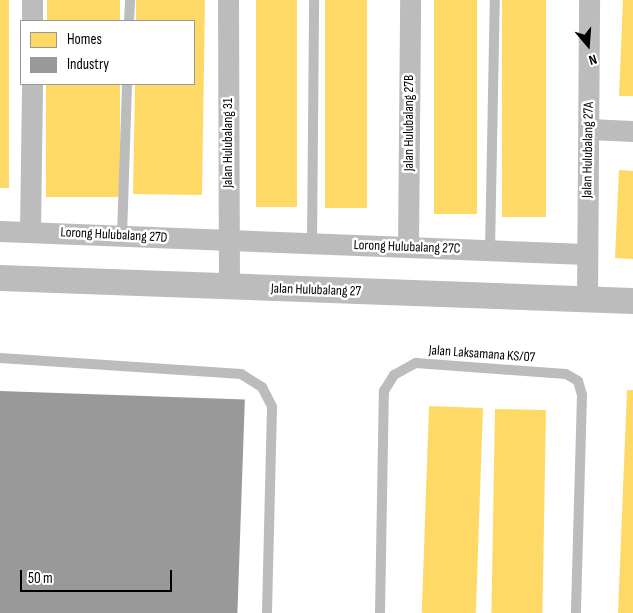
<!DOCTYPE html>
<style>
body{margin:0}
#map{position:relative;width:633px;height:613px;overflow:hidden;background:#fff;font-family:"Sofia Sans Condensed",sans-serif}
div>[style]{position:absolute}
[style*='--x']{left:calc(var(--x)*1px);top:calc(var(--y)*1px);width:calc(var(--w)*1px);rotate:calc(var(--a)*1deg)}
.homes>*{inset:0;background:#ffd966;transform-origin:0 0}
.industry>*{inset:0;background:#999;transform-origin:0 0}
.service>*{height:10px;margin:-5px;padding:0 5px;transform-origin:5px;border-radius:5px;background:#bcbcbc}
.minor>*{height:21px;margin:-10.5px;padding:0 10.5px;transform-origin:10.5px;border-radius:10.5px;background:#bcbcbc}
.tertiary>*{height:26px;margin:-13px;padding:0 13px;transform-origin:13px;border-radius:13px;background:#bcbcbc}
span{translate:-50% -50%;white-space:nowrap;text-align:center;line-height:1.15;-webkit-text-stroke:5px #fff;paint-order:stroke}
.street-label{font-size:14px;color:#000}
.legend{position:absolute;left:20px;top:20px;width:175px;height:65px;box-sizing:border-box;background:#fff;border:1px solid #999;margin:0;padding:6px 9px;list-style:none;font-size:15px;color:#000}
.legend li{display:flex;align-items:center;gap:10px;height:25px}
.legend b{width:25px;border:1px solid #999}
.north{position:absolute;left:563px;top:20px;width:50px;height:50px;-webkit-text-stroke:4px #fff;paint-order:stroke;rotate:162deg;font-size:14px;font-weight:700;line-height:20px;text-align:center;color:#000}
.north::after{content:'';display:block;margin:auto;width:18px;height:22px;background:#000;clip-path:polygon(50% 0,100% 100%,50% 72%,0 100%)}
.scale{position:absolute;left:20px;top:570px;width:152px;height:22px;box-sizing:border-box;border:2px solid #000;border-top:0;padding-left:6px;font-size:15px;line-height:18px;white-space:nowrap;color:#000;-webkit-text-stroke:4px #fff;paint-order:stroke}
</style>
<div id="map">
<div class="homes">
<div style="left:0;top:0;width:9px;height:188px"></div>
<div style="left:47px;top:0;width:73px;height:21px"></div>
<div style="clip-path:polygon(136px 0,205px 0,202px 195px,133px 194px,135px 84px,194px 84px,194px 21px,136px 21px)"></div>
<div style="left:256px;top:0;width:41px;height:207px"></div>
<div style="left:325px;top:0;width:42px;height:208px"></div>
<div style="left:434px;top:0;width:43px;height:214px"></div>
<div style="left:502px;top:0;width:44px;height:217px"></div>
<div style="clip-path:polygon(623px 0,633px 0,633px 96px,619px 96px)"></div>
<div style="left:46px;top:84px;width:74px;height:113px"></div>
<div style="clip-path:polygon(619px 170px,633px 171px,633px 259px,615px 258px)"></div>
<div style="clip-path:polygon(627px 390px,633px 390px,633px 613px,618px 613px)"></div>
<div style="left:429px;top:406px;width:54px;height:207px;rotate:2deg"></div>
<div style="left:495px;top:409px;width:51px;height:204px;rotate:1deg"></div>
</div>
<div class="industry">
<div style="left:0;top:391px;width:245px;height:222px;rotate:2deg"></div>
</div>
<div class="service">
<div style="--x:129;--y:21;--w:21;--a:-87"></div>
<div style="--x:122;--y:236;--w:152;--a:-88.1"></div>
<div style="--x:312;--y:244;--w:244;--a:-89.5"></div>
<div style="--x:490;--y:250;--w:250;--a:-88.9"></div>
<div style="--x:0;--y:358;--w:242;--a:3.8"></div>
<div style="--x:241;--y:374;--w:25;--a:32"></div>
<div style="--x:262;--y:387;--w:22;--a:63"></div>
<div style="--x:272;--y:407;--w:206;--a:91.4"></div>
<div style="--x:380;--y:613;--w:222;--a:-89"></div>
<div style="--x:384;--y:391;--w:19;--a:-58"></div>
<div style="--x:394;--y:375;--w:25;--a:-29"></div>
<div style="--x:416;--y:363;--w:150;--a:4.2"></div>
<div style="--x:566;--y:374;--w:14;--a:30"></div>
<div style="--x:578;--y:381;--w:15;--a:74"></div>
<div style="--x:582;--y:395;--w:218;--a:91.6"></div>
</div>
<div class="minor">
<div style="--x:228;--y:0;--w:287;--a:89.8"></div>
<div style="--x:32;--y:21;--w:21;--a:-90"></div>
<div style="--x:589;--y:129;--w:44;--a:2.6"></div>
<div style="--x:0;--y:231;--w:586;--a:2.25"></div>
<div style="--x:30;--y:232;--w:148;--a:-89.2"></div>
<div style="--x:408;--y:247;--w:247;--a:-89.5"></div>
<div style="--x:587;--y:299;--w:299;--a:-89.6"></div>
</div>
<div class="tertiary">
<div style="--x:0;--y:278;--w:633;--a:2.08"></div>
</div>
<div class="street-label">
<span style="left:409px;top:123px;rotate:-90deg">Jalan Hulubalang 27B</span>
<span style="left:228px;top:143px;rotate:-90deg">Jalan Hulubalang 31</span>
<span style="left:588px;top:150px;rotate:-89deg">Jalan Hulubalang 27A</span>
<span style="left:114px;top:235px;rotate:3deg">Lorong Hulubalang 27D</span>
<span style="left:407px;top:247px;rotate:2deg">Lorong Hulubalang 27C</span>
<span style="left:316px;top:290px;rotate:2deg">Jalan Hulubalang 27</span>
<span style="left:482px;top:354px;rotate:4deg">Jalan Laksamana KS/07</span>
</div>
<ul class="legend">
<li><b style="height:14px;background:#ffd966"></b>Homes</li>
<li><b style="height:14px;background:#999"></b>Industry</li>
</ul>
<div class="north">N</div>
<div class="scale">50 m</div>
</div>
